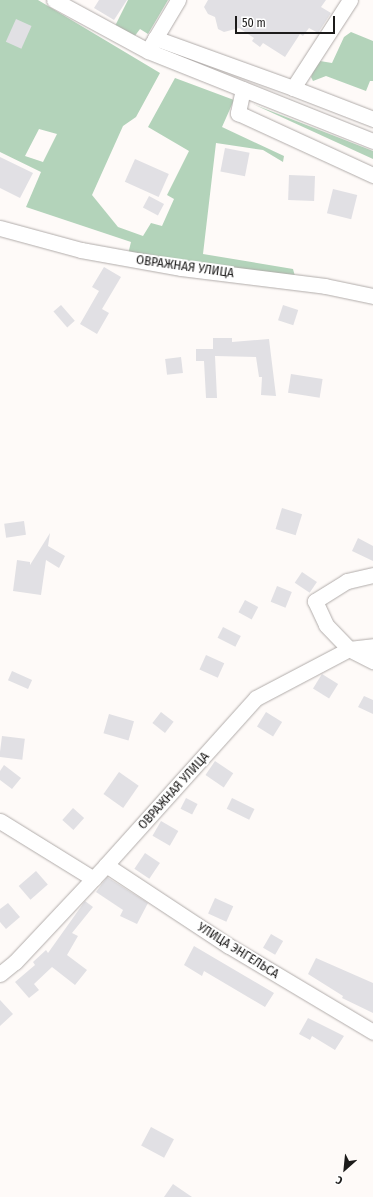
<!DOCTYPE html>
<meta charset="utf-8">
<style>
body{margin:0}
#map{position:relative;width:373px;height:1197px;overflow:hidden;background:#fefaf8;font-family:"Fira Sans Condensed",sans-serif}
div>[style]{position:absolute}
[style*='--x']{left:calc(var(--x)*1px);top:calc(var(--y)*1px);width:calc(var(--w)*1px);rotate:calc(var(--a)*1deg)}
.green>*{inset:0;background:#b3d3ba}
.building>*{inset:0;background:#e1e0e4;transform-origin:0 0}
.roads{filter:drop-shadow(0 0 1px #b1acaa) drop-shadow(0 0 1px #b1acaa)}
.minor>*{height:15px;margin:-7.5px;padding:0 7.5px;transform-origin:7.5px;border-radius:7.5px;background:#fff}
span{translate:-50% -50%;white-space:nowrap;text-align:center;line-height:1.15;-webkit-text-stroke:4px #fff;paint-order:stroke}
.street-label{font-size:13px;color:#1c1b1a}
.north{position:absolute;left:325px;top:1149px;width:40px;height:40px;-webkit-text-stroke:3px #fff;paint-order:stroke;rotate:207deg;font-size:11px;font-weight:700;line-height:16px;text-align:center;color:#1c1b1a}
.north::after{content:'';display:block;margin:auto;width:14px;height:18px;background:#1c1b1a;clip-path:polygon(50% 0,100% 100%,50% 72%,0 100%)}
.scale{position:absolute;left:235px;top:16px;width:100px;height:18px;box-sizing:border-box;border:2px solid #1c1b1a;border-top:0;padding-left:5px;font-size:12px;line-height:14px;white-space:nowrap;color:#1c1b1a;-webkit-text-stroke:3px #fff;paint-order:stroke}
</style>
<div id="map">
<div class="green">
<div style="clip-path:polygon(evenodd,0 0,38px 0,160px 73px,136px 117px,123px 126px,92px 195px,118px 227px,143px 236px,151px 223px,162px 226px,174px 199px,167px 195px,189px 151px,148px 127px,175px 78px,234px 100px,222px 127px,284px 156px,283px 162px,263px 150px,216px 143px,203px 254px,293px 269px,296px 280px,128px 254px,131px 242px,26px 207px,41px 172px,0 152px,0 0,39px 129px,57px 134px,43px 162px,25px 156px,39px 129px)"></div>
<div style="clip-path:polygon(128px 0,168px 0,148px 34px,140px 29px,134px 37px,115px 26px)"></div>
<div style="clip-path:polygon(351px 32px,373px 41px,373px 81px,370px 81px,366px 91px,326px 76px,313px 81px,311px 77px,315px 66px,320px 61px,332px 63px,344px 37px)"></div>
<div style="clip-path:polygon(253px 104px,373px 151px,373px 159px)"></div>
</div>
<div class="building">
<div style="clip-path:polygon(99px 0,127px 0,114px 20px,94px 8px)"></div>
<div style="clip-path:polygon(208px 0,326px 0,321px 7px,331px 13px,318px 33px,309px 28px,303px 36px,300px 34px,285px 57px,263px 43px,260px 47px,252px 41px,254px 38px,239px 28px,224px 32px,218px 29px,215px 17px,208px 14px,204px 7px)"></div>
<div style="left:16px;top:19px;width:17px;height:25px;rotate:24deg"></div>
<div style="left:225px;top:148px;width:25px;height:24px;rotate:11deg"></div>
<div style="clip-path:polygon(0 157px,33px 173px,20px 198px,0 188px)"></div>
<div style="left:135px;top:159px;width:37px;height:25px;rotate:24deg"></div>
<div style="left:289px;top:175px;width:26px;height:25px;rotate:2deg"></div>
<div style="left:333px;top:189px;width:25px;height:25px;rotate:14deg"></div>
<div style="left:149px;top:196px;width:17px;height:13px;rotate:28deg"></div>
<div style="clip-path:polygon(104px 267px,121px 277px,102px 309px,109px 313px,97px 334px,80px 324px,99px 291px,92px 287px)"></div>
<div style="left:61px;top:305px;width:21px;height:10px;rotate:49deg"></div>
<div style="left:283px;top:305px;width:16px;height:16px;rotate:18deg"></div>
<div style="clip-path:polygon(213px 338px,232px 338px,232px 342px,269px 339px,276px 396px,261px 395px,262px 377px,259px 377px,256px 357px,215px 356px,217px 398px,206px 398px,204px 361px,196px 361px,196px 349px,213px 349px)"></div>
<div style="left:181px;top:357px;width:16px;height:16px;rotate:83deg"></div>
<div style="left:291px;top:374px;width:32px;height:19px;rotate:9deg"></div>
<div style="left:282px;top:508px;width:21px;height:22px;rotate:17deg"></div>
<div style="left:24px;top:521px;width:14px;height:20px;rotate:82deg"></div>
<div style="clip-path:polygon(50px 533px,48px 546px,65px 556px,59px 568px,46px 560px,41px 595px,13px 591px,17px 560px,30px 562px,30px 565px)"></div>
<div style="clip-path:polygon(358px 538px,373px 546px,373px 561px,352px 551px)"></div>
<div style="left:302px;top:572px;width:18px;height:13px;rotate:34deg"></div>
<div style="left:277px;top:586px;width:16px;height:17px;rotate:22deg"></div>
<div style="left:245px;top:600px;width:15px;height:14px;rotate:28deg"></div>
<div style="left:223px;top:627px;width:20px;height:12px;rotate:27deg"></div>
<div style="left:206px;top:655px;width:20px;height:16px;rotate:24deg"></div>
<div style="left:12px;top:671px;width:22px;height:10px;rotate:24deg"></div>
<div style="left:322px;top:674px;width:19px;height:17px;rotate:32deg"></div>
<div style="clip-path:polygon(364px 696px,373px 700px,373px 714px,358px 707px)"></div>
<div style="left:161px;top:712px;width:16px;height:14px;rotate:38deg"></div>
<div style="left:266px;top:712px;width:19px;height:17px;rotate:32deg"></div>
<div style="left:109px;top:714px;width:26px;height:20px;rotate:16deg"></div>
<div style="left:2px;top:736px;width:23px;height:21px;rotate:7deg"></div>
<div style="left:215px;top:761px;width:22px;height:17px;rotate:34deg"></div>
<div style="clip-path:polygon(4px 765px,21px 778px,12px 789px,0 780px,0 771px)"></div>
<div style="left:119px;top:772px;width:24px;height:27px;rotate:35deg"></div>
<div style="left:186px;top:798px;width:13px;height:12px;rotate:27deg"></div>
<div style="left:232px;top:798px;width:25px;height:12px;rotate:26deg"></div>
<div style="left:73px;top:808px;width:15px;height:16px;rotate:42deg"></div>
<div style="left:161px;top:821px;width:20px;height:17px;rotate:30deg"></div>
<div style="left:145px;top:853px;width:18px;height:19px;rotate:34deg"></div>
<div style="left:36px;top:871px;width:18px;height:23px;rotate:49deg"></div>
<div style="clip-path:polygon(107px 877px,148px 903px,137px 924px,120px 916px,123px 910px,96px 892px)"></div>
<div style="left:215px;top:898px;width:20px;height:17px;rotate:24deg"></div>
<div style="clip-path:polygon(85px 901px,93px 907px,72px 933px,78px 936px,67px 955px,87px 970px,75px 985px,52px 967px,34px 984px,39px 990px,29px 998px,15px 982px,35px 965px,33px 962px,46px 950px,48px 953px)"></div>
<div style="clip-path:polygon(8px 903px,20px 917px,6px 929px,0 922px,0 909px)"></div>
<div style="left:271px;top:934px;width:14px;height:16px;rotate:30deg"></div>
<div style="clip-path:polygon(194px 946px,274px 993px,265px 1007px,204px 971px,202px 976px,184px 965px)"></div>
<div style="clip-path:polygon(316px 958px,373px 983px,373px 1013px,342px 998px,343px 996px,308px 974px)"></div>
<div style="clip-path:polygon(0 1000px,13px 1014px,0 1026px)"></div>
<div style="clip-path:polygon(308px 1018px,344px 1036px,335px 1050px,312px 1036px,310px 1040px,299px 1034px)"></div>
<div style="left:151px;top:1127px;width:26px;height:21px;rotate:28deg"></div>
<div style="clip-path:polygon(173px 1184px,192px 1197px,164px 1197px)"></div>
</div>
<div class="roads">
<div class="minor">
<div style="--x:54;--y:0;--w:107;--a:28.5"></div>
<div style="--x:148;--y:51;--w:242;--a:21.8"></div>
<div style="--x:155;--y:38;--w:147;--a:19.9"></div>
<div style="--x:293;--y:88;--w:105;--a:-57.1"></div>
<div style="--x:150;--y:47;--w:55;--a:-59.2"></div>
<div style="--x:293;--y:88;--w:86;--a:21.2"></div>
<div style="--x:243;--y:89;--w:25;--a:102"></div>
<div style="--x:238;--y:113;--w:149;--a:24.7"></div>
<div style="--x:0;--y:228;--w:84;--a:15.2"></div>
<div style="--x:81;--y:250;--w:102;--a:10.2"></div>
<div style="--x:181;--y:268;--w:145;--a:7.1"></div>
<div style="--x:325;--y:286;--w:49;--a:11.8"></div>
<div style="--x:373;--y:575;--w:27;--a:167"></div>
<div style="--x:347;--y:581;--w:38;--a:148"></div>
<div style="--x:315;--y:601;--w:26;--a:65"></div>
<div style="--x:326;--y:625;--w:33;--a:46"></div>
<div style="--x:349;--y:649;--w:27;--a:27"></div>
<div style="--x:0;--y:821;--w:110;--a:31.7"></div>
<div style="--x:106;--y:865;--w:147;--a:33.4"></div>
<div style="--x:229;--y:946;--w:168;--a:30.8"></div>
<div style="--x:0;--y:974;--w:19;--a:-39"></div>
<div style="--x:15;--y:962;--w:133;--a:-46.8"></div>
<div style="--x:106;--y:865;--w:224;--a:-48.1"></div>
<div style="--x:256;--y:698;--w:105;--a:-27.8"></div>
<div style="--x:349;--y:649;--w:24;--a:-7"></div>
</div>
</div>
<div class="street-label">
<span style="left:185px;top:267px;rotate:8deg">ОВРАЖНАЯ УЛИЦА</span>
<span style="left:174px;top:791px;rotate:-48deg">ОВРАЖНАЯ УЛИЦА</span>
<span style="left:238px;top:951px;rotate:32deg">УЛИЦА ЭНГЕЛЬСА</span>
</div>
<div class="north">С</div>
<div class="scale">50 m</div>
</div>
